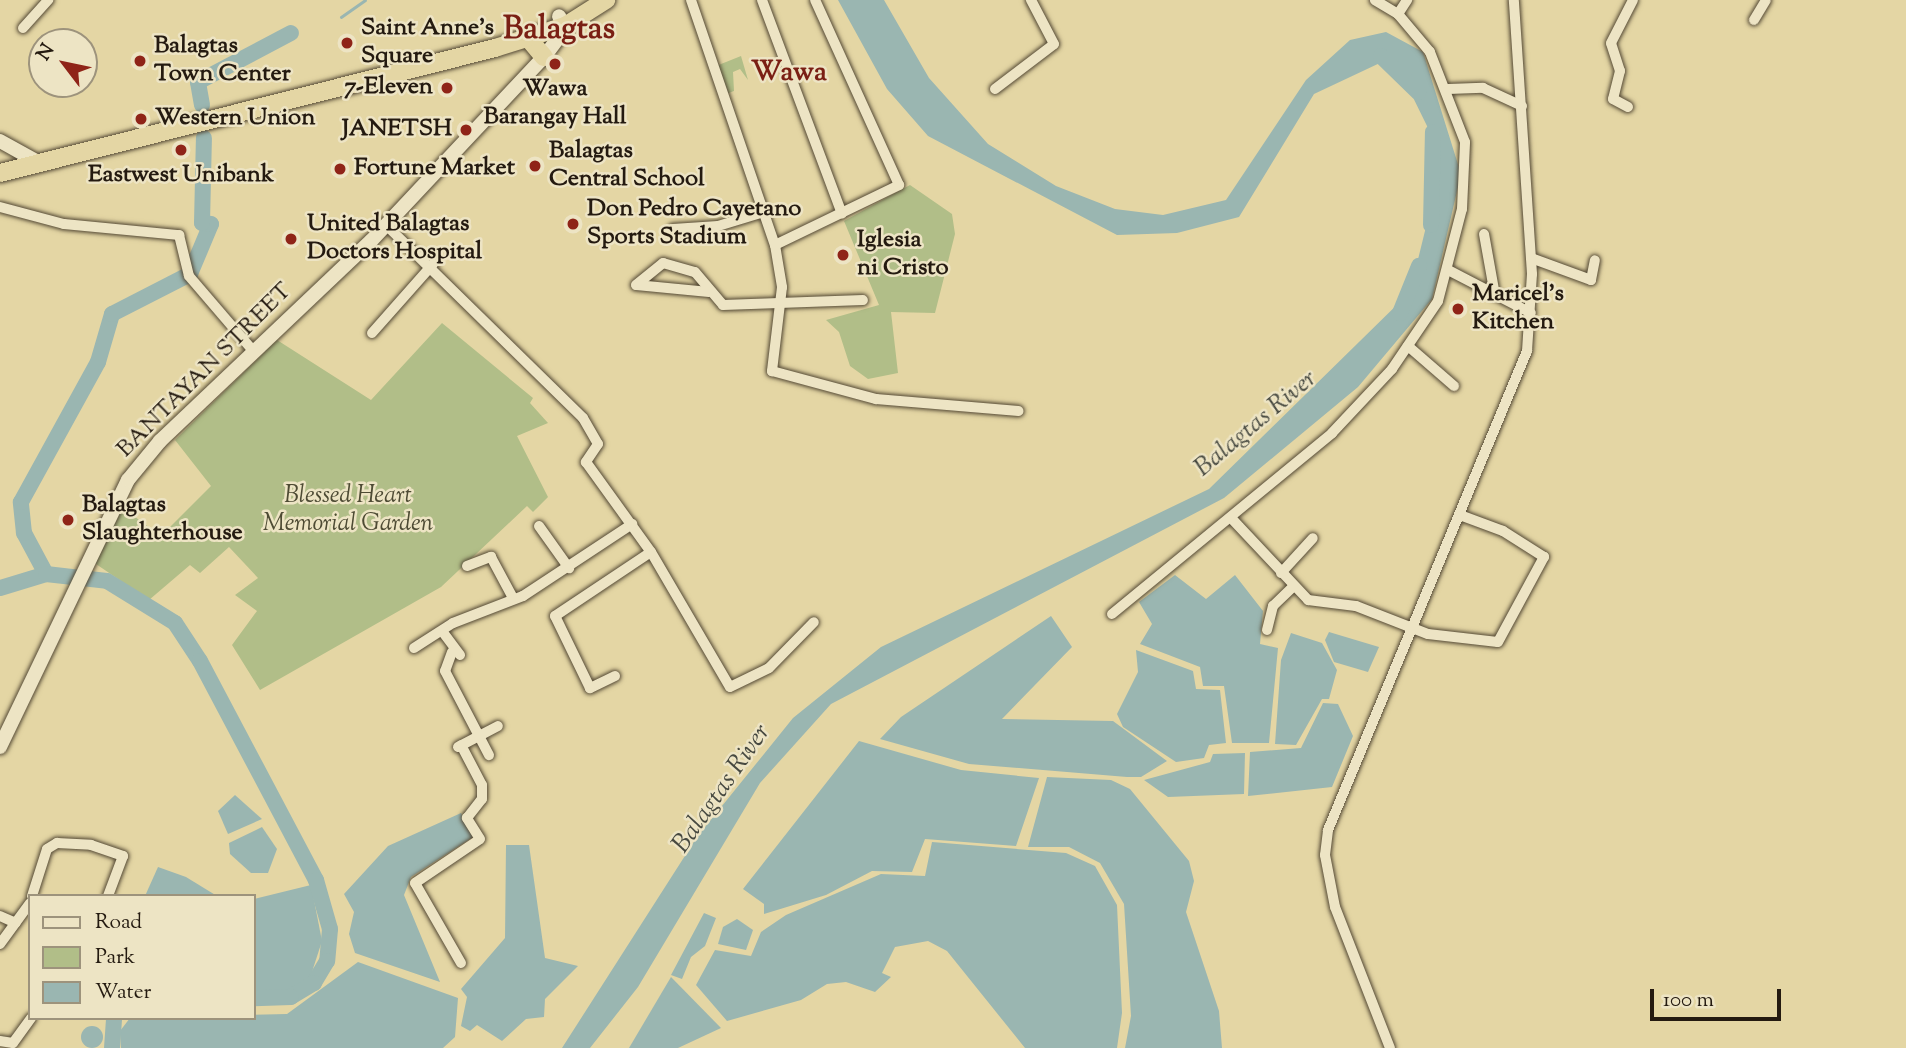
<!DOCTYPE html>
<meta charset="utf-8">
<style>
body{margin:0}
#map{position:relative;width:1906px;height:1048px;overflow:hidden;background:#e4d6a4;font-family:"Sorts Mill Goudy",serif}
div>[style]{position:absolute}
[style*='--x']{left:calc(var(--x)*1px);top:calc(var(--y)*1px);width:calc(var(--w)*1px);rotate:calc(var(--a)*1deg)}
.green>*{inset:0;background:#b1be88}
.water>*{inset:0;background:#9ab6b1}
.round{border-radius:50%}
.stream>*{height:2.5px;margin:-1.25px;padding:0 1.25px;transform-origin:1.25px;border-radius:1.25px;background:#9ab6b1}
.river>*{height:16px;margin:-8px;padding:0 8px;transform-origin:8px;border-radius:8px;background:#9ab6b1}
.roads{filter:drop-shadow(0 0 2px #544935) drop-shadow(0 0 2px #544935)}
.street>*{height:10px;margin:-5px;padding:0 5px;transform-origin:5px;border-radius:5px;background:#ede4c4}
.secondary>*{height:14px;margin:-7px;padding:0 7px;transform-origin:7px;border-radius:7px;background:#ede4c4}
.highway>*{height:18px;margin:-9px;padding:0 9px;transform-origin:9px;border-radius:9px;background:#e4d6a4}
.dots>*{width:19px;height:19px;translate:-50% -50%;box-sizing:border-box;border:4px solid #ede4c4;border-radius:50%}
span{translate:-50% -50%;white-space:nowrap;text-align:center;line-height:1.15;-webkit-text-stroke:5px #ede4c4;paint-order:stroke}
.poi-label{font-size:24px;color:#241a10;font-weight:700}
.left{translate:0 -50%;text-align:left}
.right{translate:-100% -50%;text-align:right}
.street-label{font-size:24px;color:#241a10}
.park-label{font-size:24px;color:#4e4b34;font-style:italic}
.water-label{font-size:26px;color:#474940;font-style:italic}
.quarter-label{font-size:28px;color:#7a1f14;font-weight:700}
.district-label{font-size:32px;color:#7a1f14;font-weight:700}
.legend{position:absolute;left:28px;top:894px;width:228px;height:126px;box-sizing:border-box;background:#ede4c4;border:2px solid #9d937c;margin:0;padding:9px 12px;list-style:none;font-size:21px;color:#241a10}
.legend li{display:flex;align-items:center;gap:14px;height:35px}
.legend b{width:35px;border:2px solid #9d937c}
.north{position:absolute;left:28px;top:28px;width:70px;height:70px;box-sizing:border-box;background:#ede4c4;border:2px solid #9d937c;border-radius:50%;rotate:302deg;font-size:19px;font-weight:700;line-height:28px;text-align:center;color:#241a10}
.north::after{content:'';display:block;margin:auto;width:24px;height:32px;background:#8f2418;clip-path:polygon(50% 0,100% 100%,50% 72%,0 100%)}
.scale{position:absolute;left:1650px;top:989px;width:131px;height:32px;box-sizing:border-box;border:4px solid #241a10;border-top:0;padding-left:9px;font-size:21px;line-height:24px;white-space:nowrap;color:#241a10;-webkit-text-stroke:5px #ede4c4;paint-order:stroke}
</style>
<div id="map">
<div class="green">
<div style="clip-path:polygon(741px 56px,748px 80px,740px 69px,733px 72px,734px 91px,726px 94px,716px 66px)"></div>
<div style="clip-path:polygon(910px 185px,952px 214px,955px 234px,935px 313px,891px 312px,898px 373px,868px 379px,850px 366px,839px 332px,826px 320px,879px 305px,844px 221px)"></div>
<div style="clip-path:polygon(442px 323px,533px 398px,530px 403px,548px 423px,517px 436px,548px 497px,533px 512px,527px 506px,441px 587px,260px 690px,232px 645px,257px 611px,235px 595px,258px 578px,229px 547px,200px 573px,190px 565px,149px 600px,93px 562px,123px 508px,161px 536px,211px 486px,175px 440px,277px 340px,371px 400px)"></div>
</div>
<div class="water">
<div style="clip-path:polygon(838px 0,884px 0,929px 78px,988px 144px,1056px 186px,1115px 209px,1163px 215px,1226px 200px,1306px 80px,1350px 40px,1386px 32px,1423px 52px,1461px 174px,1432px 299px,1358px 387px,1224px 498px,831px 704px,760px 783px,638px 987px,590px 1048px,562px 1048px,697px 837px,793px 718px,881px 647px,1209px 489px,1410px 292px,1438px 178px,1428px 128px,1401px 73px,1382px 62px,1314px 94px,1239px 217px,1177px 233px,1117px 235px,928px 136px,887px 89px)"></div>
<div style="clip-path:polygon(1175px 575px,1206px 599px,1235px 575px,1263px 611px,1260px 644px,1278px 648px,1269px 743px,1232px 743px,1224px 686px,1203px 686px,1200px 667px,1140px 644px,1152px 624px,1139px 602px)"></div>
<div style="clip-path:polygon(1051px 616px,1072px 647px,1002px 719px,1113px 721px,1167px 761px,1141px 777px,1127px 777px,969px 764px,880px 739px,901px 717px)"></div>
<div style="clip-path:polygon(1329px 632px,1379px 647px,1368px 672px,1334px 662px,1325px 640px)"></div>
<div style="clip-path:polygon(1291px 633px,1322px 643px,1337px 670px,1329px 699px,1322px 699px,1296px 745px,1275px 744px,1281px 660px)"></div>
<div style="clip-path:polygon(1136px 650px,1193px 671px,1196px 689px,1220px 690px,1226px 743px,1209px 745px,1204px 758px,1176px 762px,1123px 727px,1117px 714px,1138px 672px)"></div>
<div style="clip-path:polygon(1323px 703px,1338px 704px,1353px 736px,1332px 787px,1248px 796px,1250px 752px,1301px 748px)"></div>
<div style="clip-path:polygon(859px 741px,961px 770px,1039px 778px,1016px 846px,925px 839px,912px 872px,872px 871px,826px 895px,764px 914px,764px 904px,743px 889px)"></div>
<div style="clip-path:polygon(1245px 753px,1244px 794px,1168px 797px,1144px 780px,1210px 762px,1213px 754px)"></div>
<div style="clip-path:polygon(1047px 777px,1111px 780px,1130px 789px,1189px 861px,1194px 881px,1186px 912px,1219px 1011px,1222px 1048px,1125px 1048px,1131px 1016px,1124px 904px,1100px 863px,1069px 847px,1028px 847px)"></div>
<div style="clip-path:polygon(235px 795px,262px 819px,228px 834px,218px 811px)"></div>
<div style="clip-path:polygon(461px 813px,473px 837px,411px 877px,404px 895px,440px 982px,355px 953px,349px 934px,354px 912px,344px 894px,388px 846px)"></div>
<div style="clip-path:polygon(262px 827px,277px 849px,268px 873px,251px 873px,230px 854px,229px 843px)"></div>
<div style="clip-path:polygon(932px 842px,1066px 853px,1095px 866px,1117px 905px,1122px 1013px,1117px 1048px,1025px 1048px,947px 951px,928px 941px,895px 947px,882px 973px,891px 977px,875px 992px,846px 982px,827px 984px,801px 1000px,727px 1021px,696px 985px,715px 950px,751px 956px,761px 932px,786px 915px,881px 874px,925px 876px)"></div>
<div style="clip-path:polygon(506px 845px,529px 845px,545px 958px,578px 966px,545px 999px,544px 1017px,526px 1019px,502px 1041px,477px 1025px,470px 1031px,461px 1026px,467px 997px,461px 989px,505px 938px)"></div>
<div style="clip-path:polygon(158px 867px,186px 877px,217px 896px,145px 896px)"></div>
<div style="clip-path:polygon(311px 885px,322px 941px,310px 978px,285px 993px,254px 993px,254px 899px)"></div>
<div style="clip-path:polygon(704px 913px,716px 918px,705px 946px,691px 957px,682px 979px,671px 975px)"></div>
<div style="clip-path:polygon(737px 919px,753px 930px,746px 950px,718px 944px,723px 927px)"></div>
<div style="clip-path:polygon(358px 962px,458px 998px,455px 1037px,443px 1048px,121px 1048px,120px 1031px,130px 1018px,287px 1014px)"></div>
<div style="clip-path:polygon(671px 977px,721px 1028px,678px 1048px,629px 1048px)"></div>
<div class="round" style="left:81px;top:1026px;width:22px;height:22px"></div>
</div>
<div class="stream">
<div style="--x:341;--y:17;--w:29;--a:-35"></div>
</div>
<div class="river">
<div style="--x:1381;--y:56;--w:52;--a:44.2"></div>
<div style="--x:202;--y:105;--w:23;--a:-100"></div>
<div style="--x:198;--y:82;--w:105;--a:-27.8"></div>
<div style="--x:1431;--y:225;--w:93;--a:-88.8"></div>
<div style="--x:1400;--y:313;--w:51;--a:-68"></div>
<div style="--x:46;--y:574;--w:47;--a:-118.2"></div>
<div style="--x:24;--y:533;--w:31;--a:-96"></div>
<div style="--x:21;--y:502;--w:160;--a:-61.2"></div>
<div style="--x:98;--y:362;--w:50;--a:-73.7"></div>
<div style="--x:112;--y:314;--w:88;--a:-27.1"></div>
<div style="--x:190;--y:274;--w:54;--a:-67.2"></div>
<div style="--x:211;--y:224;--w:9;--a:-174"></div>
<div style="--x:202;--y:223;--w:85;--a:-88.7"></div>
<div style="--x:0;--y:588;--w:48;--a:-16.9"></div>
<div style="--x:46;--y:574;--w:61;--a:6.5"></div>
<div style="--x:107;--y:581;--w:80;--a:31.7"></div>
<div style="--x:175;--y:623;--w:45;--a:56.7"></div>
<div style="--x:200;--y:661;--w:248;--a:62.1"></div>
<div style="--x:316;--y:880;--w:51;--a:74.1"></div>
<div style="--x:330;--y:929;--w:32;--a:95"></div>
<div style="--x:327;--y:961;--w:26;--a:121"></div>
<div style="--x:314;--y:983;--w:27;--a:149"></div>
<div style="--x:291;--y:997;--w:37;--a:178"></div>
<div style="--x:112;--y:1048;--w:30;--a:-86"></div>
</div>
<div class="roads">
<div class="street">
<div style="--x:691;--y:0;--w:259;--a:71.1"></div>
<div style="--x:775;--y:245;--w:43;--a:80.5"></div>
<div style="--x:782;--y:287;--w:85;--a:96.8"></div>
<div style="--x:772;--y:371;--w:108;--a:15.1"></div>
<div style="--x:876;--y:399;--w:143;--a:4.8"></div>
<div style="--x:762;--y:0;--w:228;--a:69.5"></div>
<div style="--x:1398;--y:14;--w:17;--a:-57"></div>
<div style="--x:1754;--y:20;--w:23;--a:-59"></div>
<div style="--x:23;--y:28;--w:38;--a:-48"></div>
<div style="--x:995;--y:89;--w:74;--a:-37.3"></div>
<div style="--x:1054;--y:44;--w:50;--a:-117.6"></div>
<div style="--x:1448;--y:89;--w:35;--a:-2"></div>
<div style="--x:1483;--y:88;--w:43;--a:24.8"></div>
<div style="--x:1628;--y:107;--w:17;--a:-152"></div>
<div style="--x:1613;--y:99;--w:29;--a:-76"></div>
<div style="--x:1620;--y:71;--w:29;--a:-108"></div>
<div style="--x:1611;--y:43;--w:48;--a:-62.9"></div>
<div style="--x:0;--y:207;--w:66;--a:14.9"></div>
<div style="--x:64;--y:224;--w:116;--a:5.5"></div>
<div style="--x:179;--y:235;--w:42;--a:76.3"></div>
<div style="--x:189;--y:276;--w:101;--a:49.4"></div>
<div style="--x:385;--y:224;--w:277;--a:44.4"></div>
<div style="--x:583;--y:418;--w:30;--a:60"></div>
<div style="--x:598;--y:444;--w:22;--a:124"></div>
<div style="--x:586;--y:462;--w:111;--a:54.2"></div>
<div style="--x:651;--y:552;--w:156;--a:59.7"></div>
<div style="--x:730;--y:687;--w:43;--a:-26"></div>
<div style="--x:769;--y:668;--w:64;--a:-45.6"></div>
<div style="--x:673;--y:229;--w:45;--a:-3.8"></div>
<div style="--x:718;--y:226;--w:48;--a:-16.9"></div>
<div style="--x:1484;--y:234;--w:62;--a:79.8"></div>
<div style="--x:775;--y:245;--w:138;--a:-25.8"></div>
<div style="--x:899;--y:185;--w:203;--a:-114.4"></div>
<div style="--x:1531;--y:258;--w:64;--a:20.1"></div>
<div style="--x:1591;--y:280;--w:20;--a:-79"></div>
<div style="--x:1450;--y:271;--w:91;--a:27.4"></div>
<div style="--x:709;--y:292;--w:73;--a:-174.5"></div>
<div style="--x:636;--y:285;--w:35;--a:-39"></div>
<div style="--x:663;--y:263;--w:33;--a:16"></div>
<div style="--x:695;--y:272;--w:43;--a:49.7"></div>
<div style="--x:723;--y:305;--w:140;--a:-2"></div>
<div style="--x:372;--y:333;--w:92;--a:-48.5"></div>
<div style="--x:1408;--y:346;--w:61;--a:41"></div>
<div style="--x:1233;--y:520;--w:110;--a:46.8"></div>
<div style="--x:1308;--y:600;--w:48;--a:7.1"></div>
<div style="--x:1356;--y:606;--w:77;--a:21.3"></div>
<div style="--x:1428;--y:634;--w:70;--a:6.5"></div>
<div style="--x:1498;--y:642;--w:97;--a:-61.6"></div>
<div style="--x:1544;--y:557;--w:49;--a:-147.6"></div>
<div style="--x:1503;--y:531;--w:46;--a:-159.6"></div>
<div style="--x:539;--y:526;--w:52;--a:54.5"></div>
<div style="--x:467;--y:566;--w:26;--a:-21"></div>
<div style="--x:491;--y:557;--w:47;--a:61.8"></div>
<div style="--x:1281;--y:573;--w:47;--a:-47.6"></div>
<div style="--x:1112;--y:614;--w:285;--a:-39.4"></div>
<div style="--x:1332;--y:433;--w:88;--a:-46.8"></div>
<div style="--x:1392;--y:369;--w:82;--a:-55.9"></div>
<div style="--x:1438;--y:301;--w:95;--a:-75.4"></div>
<div style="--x:1462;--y:209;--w:67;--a:-87.4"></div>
<div style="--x:1465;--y:142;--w:97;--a:-111.3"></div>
<div style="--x:1430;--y:52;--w:50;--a:-130.1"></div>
<div style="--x:1398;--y:14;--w:27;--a:-149"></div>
<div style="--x:1267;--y:630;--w:25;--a:-76"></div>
<div style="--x:1273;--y:606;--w:28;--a:-44"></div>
<div style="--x:442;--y:631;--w:30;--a:53"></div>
<div style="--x:414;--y:648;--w:46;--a:-32.7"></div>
<div style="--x:453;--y:623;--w:75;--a:-21.1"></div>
<div style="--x:523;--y:596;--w:131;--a:-33.4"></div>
<div style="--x:452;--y:652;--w:20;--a:110"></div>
<div style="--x:445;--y:671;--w:95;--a:62.4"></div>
<div style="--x:615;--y:676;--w:28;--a:154"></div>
<div style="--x:590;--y:688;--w:80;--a:-115.9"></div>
<div style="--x:555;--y:616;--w:115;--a:-33.7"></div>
<div style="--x:458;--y:747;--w:45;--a:-27.7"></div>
<div style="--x:32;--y:896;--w:49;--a:-72.3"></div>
<div style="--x:47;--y:849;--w:12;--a:-31"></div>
<div style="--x:57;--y:843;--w:34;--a:3"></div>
<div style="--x:91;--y:845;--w:34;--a:19"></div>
<div style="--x:123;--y:856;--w:43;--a:110.6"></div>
<div style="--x:0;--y:916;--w:17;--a:24"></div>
<div style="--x:0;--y:944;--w:51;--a:-53.8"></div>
<div style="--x:461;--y:963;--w:92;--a:-119.9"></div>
<div style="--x:415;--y:883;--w:78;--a:-34.1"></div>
<div style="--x:480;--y:839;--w:25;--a:-122"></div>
<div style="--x:467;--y:818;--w:24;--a:-52"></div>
<div style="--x:482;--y:799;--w:14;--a:-90"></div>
<div style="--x:482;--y:785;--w:45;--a:-117.7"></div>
<div style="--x:0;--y:1041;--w:13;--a:9"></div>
<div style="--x:13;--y:1043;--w:31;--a:-54"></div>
<div style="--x:1390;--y:1048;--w:151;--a:-111.3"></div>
<div style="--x:1335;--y:907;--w:53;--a:-100.9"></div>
<div style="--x:1325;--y:855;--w:25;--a:-83"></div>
<div style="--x:1328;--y:830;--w:519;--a:-67.44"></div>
<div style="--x:1527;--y:351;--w:77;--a:-86.3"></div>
<div style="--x:1532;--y:274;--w:275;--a:-93.8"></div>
</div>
<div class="secondary">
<div style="--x:0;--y:141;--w:41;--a:29.1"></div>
<div style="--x:0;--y:747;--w:296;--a:-64.4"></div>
<div style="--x:128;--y:480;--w:50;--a:-50.6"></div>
<div style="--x:160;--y:441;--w:291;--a:-43.5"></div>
<div style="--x:371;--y:241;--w:253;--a:-46.8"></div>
<div style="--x:544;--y:57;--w:35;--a:-53"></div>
<div style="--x:565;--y:29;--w:14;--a:-115"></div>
</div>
<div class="highway">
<div style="--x:528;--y:38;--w:25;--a:50"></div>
<div style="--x:0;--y:173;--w:511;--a:-14.17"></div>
<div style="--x:495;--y:48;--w:73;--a:-17.4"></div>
<div style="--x:565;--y:26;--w:49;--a:-32.4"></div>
</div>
</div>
<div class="dots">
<div style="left:347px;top:43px;background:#8f2418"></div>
<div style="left:140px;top:61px;background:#8f2418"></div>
<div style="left:555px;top:64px;background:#8f2418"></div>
<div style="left:447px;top:88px;background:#8f2418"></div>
<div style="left:141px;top:119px;background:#8f2418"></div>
<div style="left:466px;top:130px;background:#8f2418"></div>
<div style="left:181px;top:150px;background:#8f2418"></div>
<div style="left:535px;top:166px;background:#8f2418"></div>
<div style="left:340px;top:169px;background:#8f2418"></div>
<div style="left:573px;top:224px;background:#8f2418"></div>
<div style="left:291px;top:239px;background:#8f2418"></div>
<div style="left:843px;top:255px;background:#8f2418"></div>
<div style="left:1458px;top:309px;background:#8f2418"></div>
<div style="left:68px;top:520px;background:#8f2418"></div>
</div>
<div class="poi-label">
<span class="left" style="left:361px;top:43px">Saint Anne’s<br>Square</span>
<span class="left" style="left:154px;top:61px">Balagtas<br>Town Center</span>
<span class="right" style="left:433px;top:88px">7-Eleven</span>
<span style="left:555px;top:104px">Wawa<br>Barangay Hall</span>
<span class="left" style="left:155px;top:119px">Western Union</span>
<span class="right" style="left:452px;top:130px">JANETSH</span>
<span class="left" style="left:549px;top:166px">Balagtas<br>Central School</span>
<span class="left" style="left:354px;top:169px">Fortune Market</span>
<span style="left:181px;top:176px">Eastwest Unibank</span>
<span class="left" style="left:587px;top:224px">Don Pedro Cayetano<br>Sports Stadium</span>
<span class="left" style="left:307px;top:239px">United Balagtas<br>Doctors Hospital</span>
<span class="left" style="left:857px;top:255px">Iglesia<br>ni Cristo</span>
<span class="left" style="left:1472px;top:309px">Maricel's<br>Kitchen</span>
<span class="left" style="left:82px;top:520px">Balagtas<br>Slaughterhouse</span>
</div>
<div class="street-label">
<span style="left:205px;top:371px;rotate:-45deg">BANTAYAN STREET</span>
</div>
<div class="park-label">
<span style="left:348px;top:511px">Blessed Heart<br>Memorial Garden</span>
</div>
<div class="water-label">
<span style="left:1256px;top:424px;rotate:-40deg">Balagtas River</span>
<span style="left:722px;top:789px;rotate:-55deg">Balagtas River</span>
</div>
<div class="quarter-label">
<span style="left:789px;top:73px">Wawa</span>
</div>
<div class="district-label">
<span style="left:559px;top:30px">Balagtas</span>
</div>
<ul class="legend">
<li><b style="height:9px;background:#ede4c4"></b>Road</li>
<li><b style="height:19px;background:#b1be88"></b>Park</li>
<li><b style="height:19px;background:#9ab6b1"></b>Water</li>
</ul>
<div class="north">N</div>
<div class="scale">100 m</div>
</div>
